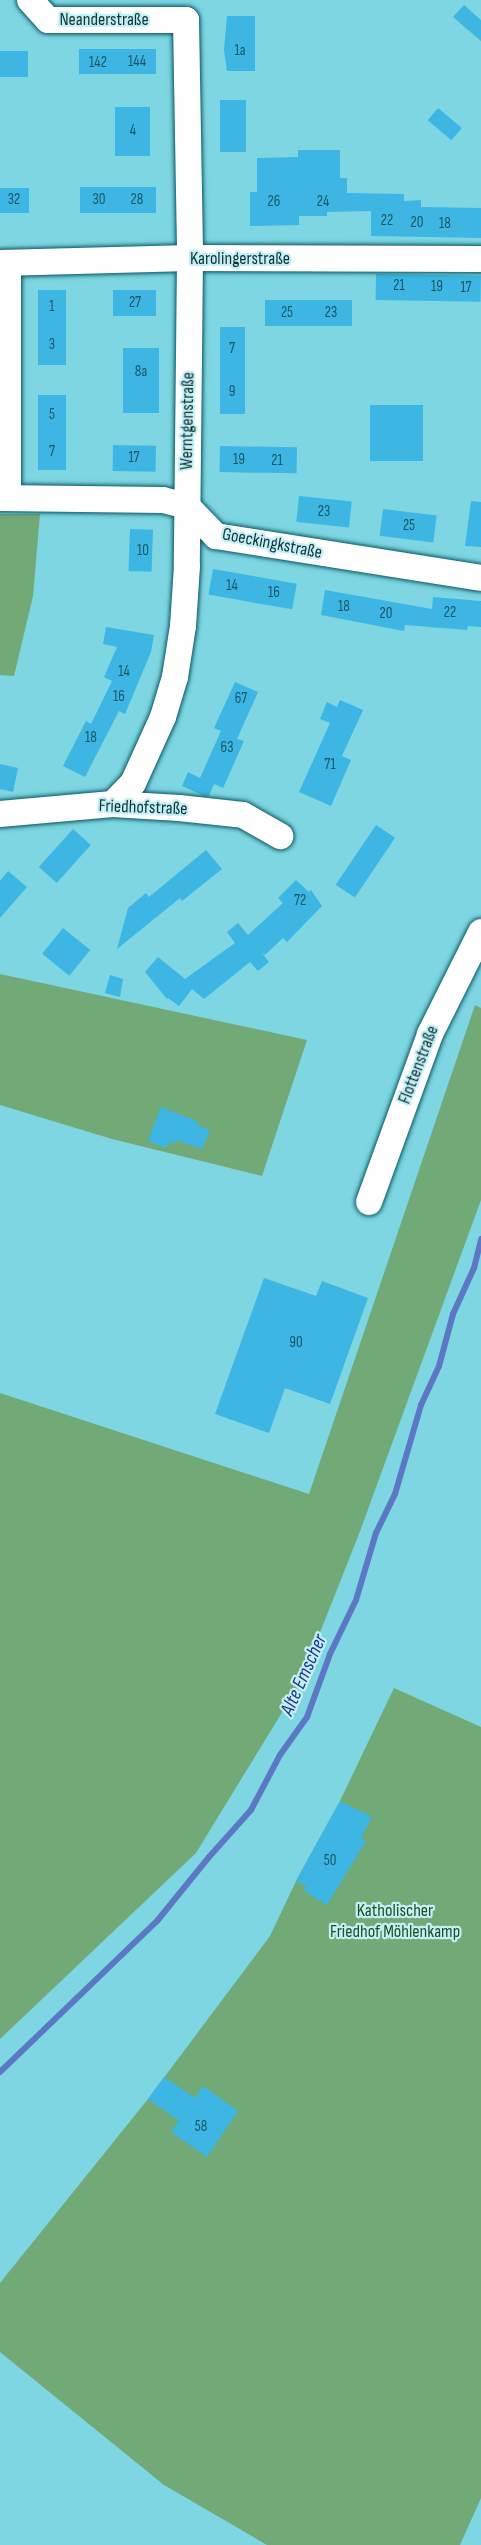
<!DOCTYPE html>
<meta charset="utf-8">
<style>
body{margin:0}
#map{position:relative;width:481px;height:2545px;overflow:hidden;background:#7dd6e2;font-family:"Sofia Sans Condensed",sans-serif}
div>[style]{position:absolute}
[style*='--x']{left:calc(var(--x)*1px);top:calc(var(--y)*1px);width:calc(var(--w)*1px);rotate:calc(var(--a)*1deg)}
.green>*{inset:0;background:#71aa77}
.stream>*{height:6px;margin:-3px;padding:0 3px;transform-origin:3px;border-radius:3px;background:#5c78c5}
.building>*{inset:0;background:#3db6e3;transform-origin:0 0}
.roads{filter:drop-shadow(0 0 2px #095861) drop-shadow(0 0 2px #095861)}
.minor>*{height:26px;margin:-13px;padding:0 13px;transform-origin:13px;border-radius:13px;background:#fff}
span{translate:-50% -50%;white-space:nowrap;text-align:center;line-height:1.15;-webkit-text-stroke:4.5px #c5eff5;paint-order:stroke}
.number-label{font-size:15px;color:#1a5564}
.number-label span{-webkit-text-stroke-width:0}
.street-label{font-size:18px;color:#0e353a}
.park-label{font-size:18px;color:#1b5125}
.water-label{font-size:20px;color:#1e3690;font-style:italic}
</style>
<div id="map">
<div class="green">
<div style="clip-path:polygon(0 514px,40px 514px,33px 596px,14px 676px,0 675px)"></div>
<div style="clip-path:polygon(0 974px,307px 1040px,262px 1176px,112px 1139px,0 1105px)"></div>
<div style="clip-path:polygon(475px 1005px,481px 1008px,481px 1200px,359px 1534px,300px 1683px,196px 1853px,0 2039px,0 1393px,309px 1494px)"></div>
<div style="clip-path:polygon(394px 1688px,481px 1727px,481px 2498px,460px 2545px,267px 2545px,164px 2485px,0 2352px,0 2283px,148px 2099px,270px 1936px,296px 1881px,340px 1801px)"></div>
</div>
<div class="stream">
<div style="--x:0;--y:2072;--w:218;--a:-43.9"></div>
<div style="--x:157;--y:1921;--w:82;--a:-50.9"></div>
<div style="--x:209;--y:1857;--w:63;--a:-48.2"></div>
<div style="--x:251;--y:1810;--w:62;--a:-62.2"></div>
<div style="--x:280;--y:1755;--w:47;--a:-54.6"></div>
<div style="--x:307;--y:1717;--w:67;--a:-69.9"></div>
<div style="--x:330;--y:1654;--w:60;--a:-64.3"></div>
<div style="--x:356;--y:1600;--w:70;--a:-73.4"></div>
<div style="--x:376;--y:1533;--w:43;--a:-64"></div>
<div style="--x:395;--y:1494;--w:93;--a:-73.7"></div>
<div style="--x:421;--y:1405;--w:43;--a:-65.2"></div>
<div style="--x:439;--y:1366;--w:54;--a:-74.9"></div>
<div style="--x:453;--y:1314;--w:51;--a:-65.5"></div>
<div style="--x:474;--y:1268;--w:30;--a:-76"></div>
</div>
<div class="building">
<div style="clip-path:polygon(464px 5px,481px 20px,481px 41px,453px 17px)"></div>
<div style="clip-path:polygon(227px 16px,255px 16px,255px 71px,227px 71px,224px 50px)"></div>
<div style="left:156px;top:49px;width:25px;height:77px;rotate:90deg"></div>
<div style="left:28px;top:51px;width:26px;height:28px;rotate:90deg"></div>
<div style="left:220px;top:100px;width:26px;height:52px"></div>
<div style="left:115px;top:107px;width:35px;height:49px"></div>
<div style="left:438px;top:108px;width:31px;height:16px;rotate:40deg"></div>
<div style="clip-path:polygon(298px 150px,340px 150px,340px 178px,347px 178px,347px 193px,404px 194px,404px 201px,421px 200px,421px 207px,481px 208px,481px 238px,371px 236px,371px 211px,327px 212px,327px 216px,299px 216px,299px 225px,250px 226px,250px 192px,257px 192px,257px 158px,298px 157px)"></div>
<div style="left:80px;top:187px;width:76px;height:26px"></div>
<div style="left:0;top:188px;width:29px;height:25px"></div>
<div style="left:376px;top:274px;width:105px;height:26px;rotate:1deg"></div>
<div style="left:38px;top:290px;width:28px;height:75px"></div>
<div style="left:113px;top:290px;width:43px;height:26px"></div>
<div style="left:265px;top:300px;width:87px;height:26px"></div>
<div style="left:220px;top:327px;width:25px;height:87px"></div>
<div style="left:123px;top:348px;width:36px;height:65px"></div>
<div style="left:38px;top:395px;width:28px;height:75px"></div>
<div style="left:370px;top:405px;width:53px;height:56px"></div>
<div style="left:113px;top:445px;width:43px;height:26px;rotate:1deg"></div>
<div style="left:220px;top:446px;width:77px;height:26px;rotate:1deg"></div>
<div style="left:299px;top:496px;width:53px;height:26px;rotate:6deg"></div>
<div style="clip-path:polygon(471px 501px,481px 502px,481px 547px,465px 546px)"></div>
<div style="left:383px;top:509px;width:54px;height:27px;rotate:7deg"></div>
<div style="left:130px;top:529px;width:23px;height:42px;rotate:2deg"></div>
<div style="left:213px;top:569px;width:85px;height:26px;rotate:10deg"></div>
<div style="clip-path:polygon(325px 590px,432px 609px,433px 597px,481px 601px,481px 627px,468px 626px,467px 630px,405px 625px,404px 631px,321px 615px)"></div>
<div style="clip-path:polygon(106px 627px,154px 635px,151px 652px,125px 714px,119px 711px,85px 777px,63px 766px,86px 721px,91px 724px,112px 681px,104px 677px,117px 647px,103px 644px)"></div>
<div style="clip-path:polygon(235px 682px,258px 692px,237px 739px,244px 741px,223px 788px,214px 784px,209px 796px,204px 796px,182px 786px,188px 772px,200px 778px,221px 731px,214px 728px)"></div>
<div style="clip-path:polygon(340px 700px,363px 710px,342px 756px,351px 760px,331px 806px,299px 792px,330px 723px,320px 719px,327px 702px,337px 707px)"></div>
<div style="clip-path:polygon(0 764px,18px 768px,13px 792px,0 789px)"></div>
<div style="left:376px;top:825px;width:23px;height:72px;rotate:34deg"></div>
<div style="left:73px;top:829px;width:24px;height:51px;rotate:42deg"></div>
<div style="clip-path:polygon(206px 850px,222px 869px,182px 901px,180px 898px,117px 949px,128px 908px,146px 893px,149px 897px)"></div>
<div style="clip-path:polygon(8px 871px,27px 887px,0 918px,0 881px)"></div>
<div style="clip-path:polygon(296px 880px,309px 892px,311px 890px,322px 906px,287px 942px,283px 938px,265px 955px,262px 953px,269px 962px,258px 971px,250px 962px,204px 999px,192px 989px,179px 1006px,168px 998px,167px 999px,145px 972px,158px 957px,185px 979px,235px 943px,227px 932px,238px 923px,248px 935px,283px 903px,278px 898px)"></div>
<div style="left:63px;top:928px;width:35px;height:33px;rotate:39deg"></div>
<div style="clip-path:polygon(110px 975px,123px 979px,120px 997px,105px 993px)"></div>
<div style="clip-path:polygon(161px 1107px,199px 1122px,197px 1125px,210px 1130px,202px 1149px,176px 1140px,175px 1144px,169px 1142px,166px 1148px,148px 1141px)"></div>
<div style="clip-path:polygon(264px 1278px,316px 1296px,322px 1281px,368px 1298px,330px 1404px,285px 1388px,269px 1433px,215px 1414px)"></div>
<div style="clip-path:polygon(340px 1801px,372px 1817px,361px 1838px,366px 1841px,327px 1905px,304px 1891px,307px 1887px,296px 1881px)"></div>
<div style="clip-path:polygon(164px 2077px,195px 2098px,203px 2086px,238px 2111px,207px 2157px,171px 2132px,179px 2121px,148px 2099px)"></div>
</div>
<div class="roads">
<div class="minor">
<div style="--x:30;--y:0;--w:27;--a:48"></div>
<div style="--x:48;--y:20;--w:138;--a:0"></div>
<div style="--x:186;--y:20;--w:238;--a:89"></div>
<div style="--x:190;--y:258;--w:308;--a:90.6"></div>
<div style="--x:187;--y:566;--w:60;--a:93.8"></div>
<div style="--x:183;--y:626;--w:52;--a:98.9"></div>
<div style="--x:175;--y:677;--w:42;--a:106.7"></div>
<div style="--x:163;--y:717;--w:72;--a:114.4"></div>
<div style="--x:133;--y:783;--w:29;--a:134"></div>
<div style="--x:0;--y:263;--w:190;--a:-1.5"></div>
<div style="--x:190;--y:258;--w:291;--a:0.2"></div>
<div style="--x:0;--y:498;--w:163;--a:0.7"></div>
<div style="--x:163;--y:500;--w:25;--a:14"></div>
<div style="--x:187;--y:506;--w:42;--a:46"></div>
<div style="--x:216;--y:536;--w:268;--a:9"></div>
<div style="--x:8;--y:498;--w:235;--a:-90"></div>
<div style="--x:0;--y:814;--w:113;--a:-5.1"></div>
<div style="--x:113;--y:804;--w:66;--a:3.5"></div>
<div style="--x:179;--y:808;--w:64;--a:6.2"></div>
<div style="--x:243;--y:815;--w:43;--a:29.6"></div>
<div style="--x:369;--y:1202;--w:179;--a:-70"></div>
<div style="--x:430;--y:1034;--w:114;--a:-63.4"></div>
</div>
</div>
<div class="number-label">
<span style="left:240px;top:51px">1a</span>
<span style="left:137px;top:62px">144</span>
<span style="left:98px;top:63px">142</span>
<span style="left:133px;top:131px">4</span>
<span style="left:14px;top:200px">32</span>
<span style="left:99px;top:200px">30</span>
<span style="left:137px;top:200px">28</span>
<span style="left:274px;top:202px">26</span>
<span style="left:323px;top:202px">24</span>
<span style="left:387px;top:221px">22</span>
<span style="left:417px;top:223px">20</span>
<span style="left:445px;top:224px">18</span>
<span style="left:399px;top:286px">21</span>
<span style="left:437px;top:287px">19</span>
<span style="left:466px;top:288px">17</span>
<span style="left:135px;top:303px">27</span>
<span style="left:52px;top:307px">1</span>
<span style="left:287px;top:313px">25</span>
<span style="left:331px;top:313px">23</span>
<span style="left:52px;top:345px">3</span>
<span style="left:232px;top:349px">7</span>
<span style="left:141px;top:372px">8a</span>
<span style="left:232px;top:392px">9</span>
<span style="left:52px;top:415px">5</span>
<span style="left:52px;top:452px">7</span>
<span style="left:134px;top:458px">17</span>
<span style="left:239px;top:460px">19</span>
<span style="left:277px;top:461px">21</span>
<span style="left:324px;top:512px">23</span>
<span style="left:409px;top:526px">25</span>
<span style="left:143px;top:551px">10</span>
<span style="left:232px;top:586px">14</span>
<span style="left:274px;top:593px">16</span>
<span style="left:344px;top:607px">18</span>
<span style="left:450px;top:613px">22</span>
<span style="left:386px;top:614px">20</span>
<span style="left:124px;top:672px">14</span>
<span style="left:119px;top:697px">16</span>
<span style="left:241px;top:699px">67</span>
<span style="left:91px;top:738px">18</span>
<span style="left:227px;top:748px">63</span>
<span style="left:330px;top:765px">71</span>
<span style="left:300px;top:901px">72</span>
<span style="left:296px;top:1343px">90</span>
<span style="left:330px;top:1861px">50</span>
<span style="left:201px;top:2127px">58</span>
</div>
<div class="street-label">
<span style="left:104px;top:20px">Neanderstraße</span>
<span style="left:240px;top:259px">Karolingerstraße</span>
<span style="left:188px;top:421px;rotate:-89deg">Werntgenstraße</span>
<span style="left:272px;top:544px;rotate:11deg">Goeckingkstraße</span>
<span style="left:143px;top:808px;rotate:2deg">Friedhofstraße</span>
<span style="left:419px;top:1065px;rotate:-69deg">Flottenstraße</span>
</div>
<div class="park-label">
<span style="left:395px;top:1922px">Katholischer<br>Friedhof Möhlenkamp</span>
</div>
<div class="water-label">
<span style="left:304px;top:1675px;rotate:-66deg">Alte Emscher</span>
</div>
</div>
